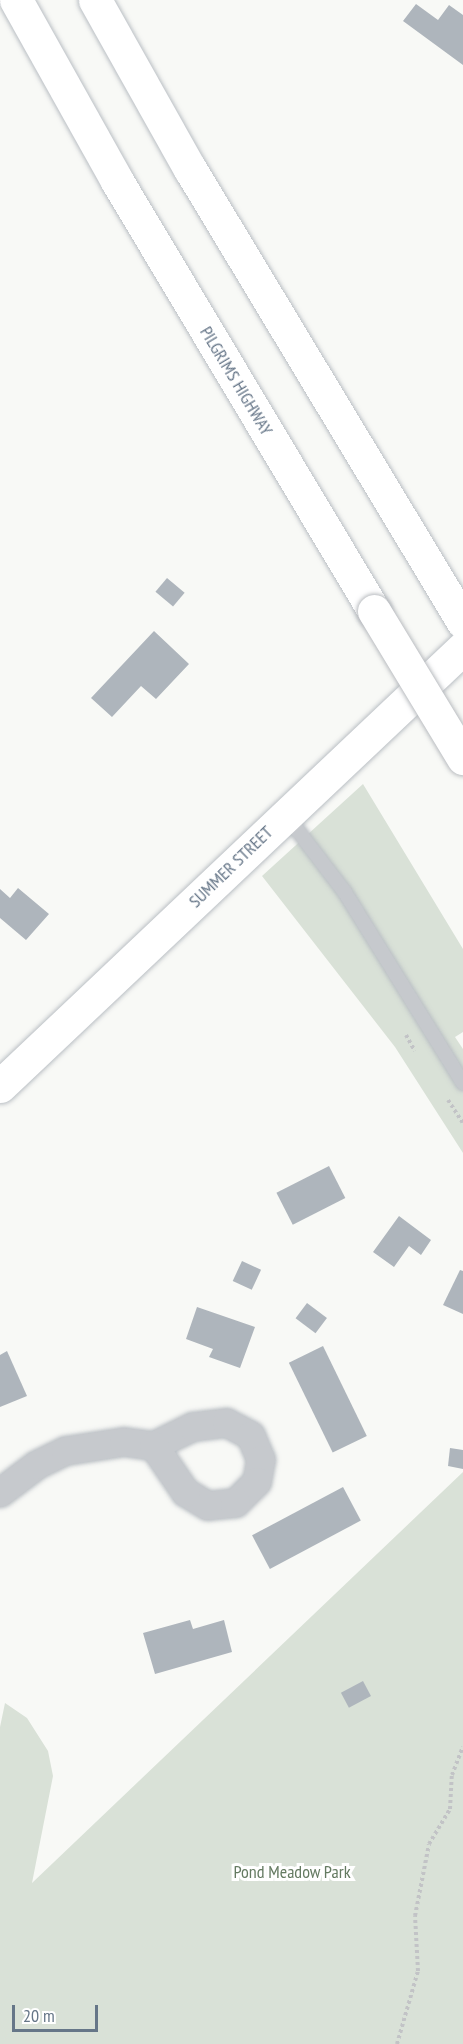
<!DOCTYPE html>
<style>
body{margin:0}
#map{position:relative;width:463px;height:2044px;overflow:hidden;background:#f8f9f6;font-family:"PT Sans Narrow",sans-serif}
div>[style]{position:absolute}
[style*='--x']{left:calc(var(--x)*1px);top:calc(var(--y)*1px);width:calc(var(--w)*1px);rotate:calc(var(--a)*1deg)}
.green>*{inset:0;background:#d9e1d7}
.building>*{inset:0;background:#aeb5bc;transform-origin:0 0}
.path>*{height:4px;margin-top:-2px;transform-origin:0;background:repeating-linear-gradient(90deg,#c2c3c6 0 3px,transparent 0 6px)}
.roads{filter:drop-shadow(0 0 2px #babfc4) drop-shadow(0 0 2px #babfc4)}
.lane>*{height:14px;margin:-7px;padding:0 7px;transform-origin:7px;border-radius:7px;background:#c6c9cd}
.street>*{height:28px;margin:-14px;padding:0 14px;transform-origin:14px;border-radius:14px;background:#c6c9cd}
.secondary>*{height:33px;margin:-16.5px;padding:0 16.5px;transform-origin:16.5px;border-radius:16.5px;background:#fff}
.highway>*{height:33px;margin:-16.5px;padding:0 16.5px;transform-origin:16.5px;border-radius:16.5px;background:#fff}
.bridges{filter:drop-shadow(0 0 2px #babdc1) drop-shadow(0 0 2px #babdc1)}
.highway-bridge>*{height:33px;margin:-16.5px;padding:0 16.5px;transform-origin:16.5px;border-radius:16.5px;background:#fff}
span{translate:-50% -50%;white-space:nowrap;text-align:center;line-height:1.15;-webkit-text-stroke:6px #fff;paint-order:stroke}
.street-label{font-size:18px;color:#667688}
.park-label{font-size:18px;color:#647a61}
.scale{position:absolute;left:12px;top:2005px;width:86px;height:27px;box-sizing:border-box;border:3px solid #667688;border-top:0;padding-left:8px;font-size:18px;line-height:21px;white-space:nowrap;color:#667688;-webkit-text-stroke:4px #fff;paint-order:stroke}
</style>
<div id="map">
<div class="green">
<div style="clip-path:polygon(363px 784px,463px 949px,463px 1032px,455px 1037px,463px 1049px,463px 1153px,395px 1047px,262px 876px)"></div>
<div style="clip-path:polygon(463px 1472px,463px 2044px,0 2044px,0 1727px,5px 1703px,27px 1718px,48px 1751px,53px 1776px,32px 1883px)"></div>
</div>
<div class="building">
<div style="clip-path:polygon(416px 4px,438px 20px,449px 5px,463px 15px,463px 65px,403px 21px)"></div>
<div style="left:167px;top:578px;width:23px;height:18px;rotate:40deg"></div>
<div style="clip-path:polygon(154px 631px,189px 664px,156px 699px,141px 686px,112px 717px,91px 698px)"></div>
<div style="clip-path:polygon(18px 888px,49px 914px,26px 940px,0 918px,0 889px,10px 898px)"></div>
<div style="left:329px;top:1166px;width:36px;height:59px;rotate:63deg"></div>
<div style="clip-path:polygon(399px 1216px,431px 1240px,421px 1255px,409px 1246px,394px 1267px,373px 1252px)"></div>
<div style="left:242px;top:1261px;width:21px;height:22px;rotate:25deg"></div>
<div style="clip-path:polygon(460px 1270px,463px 1271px,463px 1314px,443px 1305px)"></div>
<div style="left:307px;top:1303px;width:25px;height:19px;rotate:37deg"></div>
<div style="clip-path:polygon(197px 1307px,255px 1327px,240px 1368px,209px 1357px,213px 1349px,186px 1339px)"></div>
<div style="left:323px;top:1346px;width:100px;height:38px;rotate:64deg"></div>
<div style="clip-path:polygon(7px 1351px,27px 1396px,0 1407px,0 1355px)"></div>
<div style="clip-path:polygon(450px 1448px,463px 1450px,463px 1469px,448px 1466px)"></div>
<div style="left:343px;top:1487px;width:38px;height:103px;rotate:62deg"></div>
<div style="clip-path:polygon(190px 1620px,193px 1629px,224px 1620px,232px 1652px,155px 1674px,143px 1633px)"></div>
<div style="left:363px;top:1681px;width:17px;height:25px;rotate:62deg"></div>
</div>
<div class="path">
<div style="--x:406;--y:1035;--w:18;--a:61"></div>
<div style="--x:448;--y:1100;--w:27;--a:57"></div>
<div style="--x:397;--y:2044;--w:76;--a:-74"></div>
<div style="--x:418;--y:1971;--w:55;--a:-93.1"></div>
<div style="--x:415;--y:1916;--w:73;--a:-79"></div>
<div style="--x:429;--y:1844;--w:41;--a:-59"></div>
<div style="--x:450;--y:1809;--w:34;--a:-87"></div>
<div style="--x:452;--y:1775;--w:30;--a:-69"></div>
</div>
<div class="roads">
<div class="lane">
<div style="--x:286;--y:815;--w:96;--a:52.7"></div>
<div style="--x:344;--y:891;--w:226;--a:58.2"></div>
</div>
<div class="street">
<div style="--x:0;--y:1493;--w:46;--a:-37.1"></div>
<div style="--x:37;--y:1465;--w:32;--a:-26"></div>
<div style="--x:66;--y:1451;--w:59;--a:-8.8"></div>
<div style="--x:124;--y:1442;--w:30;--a:8"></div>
<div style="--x:154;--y:1446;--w:43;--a:-26"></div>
<div style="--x:193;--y:1427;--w:34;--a:-7"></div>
<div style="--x:227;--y:1423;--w:27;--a:28"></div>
<div style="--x:251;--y:1436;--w:26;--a:67"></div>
<div style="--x:261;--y:1460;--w:22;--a:100"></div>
<div style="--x:257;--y:1482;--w:30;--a:135"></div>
<div style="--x:236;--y:1503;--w:28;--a:174"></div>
<div style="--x:208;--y:1506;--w:26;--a:-149"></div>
<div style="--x:186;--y:1493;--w:57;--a:-124.2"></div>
</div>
<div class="secondary">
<div style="--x:0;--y:1086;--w:637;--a:-43.41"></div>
</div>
<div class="highway">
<div style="--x:16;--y:0;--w:207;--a:60.8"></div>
<div style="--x:117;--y:181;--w:501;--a:59.13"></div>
<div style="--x:95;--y:0;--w:194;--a:60.7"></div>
<div style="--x:190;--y:169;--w:529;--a:58.92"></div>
</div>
</div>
<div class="bridges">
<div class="highway-bridge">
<div style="--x:374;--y:611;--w:172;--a:58.8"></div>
</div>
</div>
<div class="street-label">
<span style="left:236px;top:381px;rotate:59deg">PILGRIMS HIGHWAY</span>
<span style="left:231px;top:867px;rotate:-44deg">SUMMER STREET</span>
</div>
<div class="park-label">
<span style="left:292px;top:1872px">Pond Meadow Park</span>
</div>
<div class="scale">20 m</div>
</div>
